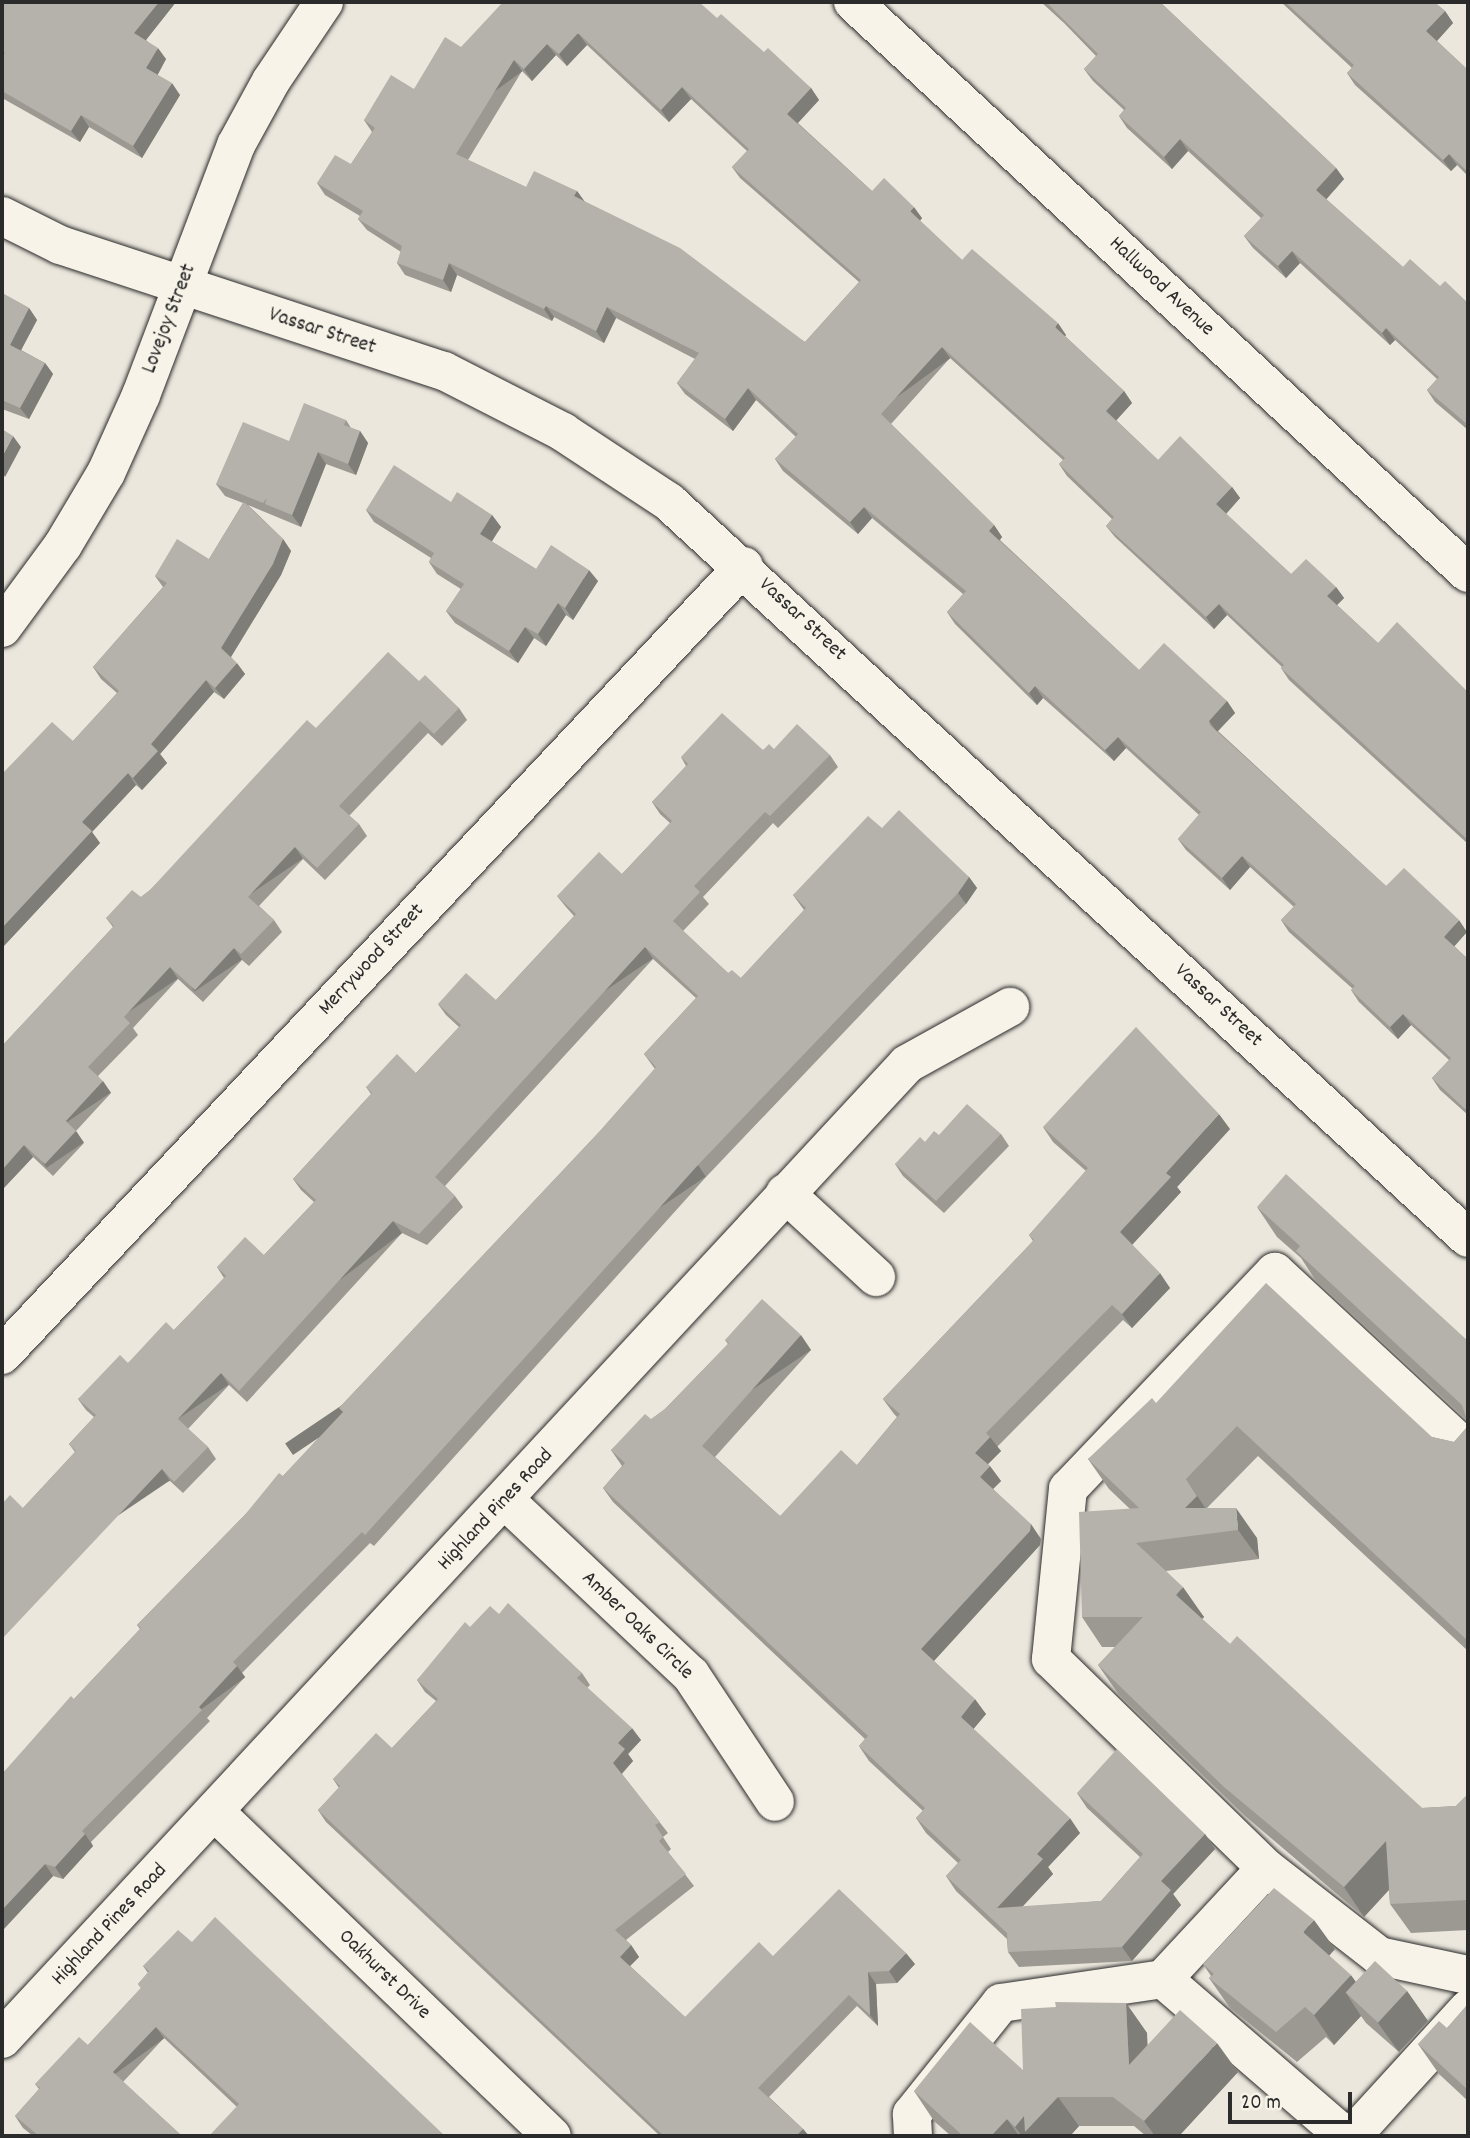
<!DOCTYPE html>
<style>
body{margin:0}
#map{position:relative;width:1470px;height:2138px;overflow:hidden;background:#ebe7dd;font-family:Dekko,sans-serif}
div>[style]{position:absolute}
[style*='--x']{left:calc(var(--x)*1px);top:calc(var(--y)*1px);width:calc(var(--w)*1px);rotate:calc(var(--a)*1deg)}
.roads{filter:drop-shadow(0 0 2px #2b2b2b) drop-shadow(0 0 2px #2b2b2b)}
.minor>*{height:38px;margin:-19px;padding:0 19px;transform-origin:19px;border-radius:19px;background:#f7f3e8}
.wall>*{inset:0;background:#9c9993}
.shaded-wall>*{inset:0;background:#7f7d78;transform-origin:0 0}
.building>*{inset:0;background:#b5b2ab;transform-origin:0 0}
span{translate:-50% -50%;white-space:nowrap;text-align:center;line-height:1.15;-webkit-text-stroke:7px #f7f3e8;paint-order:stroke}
.street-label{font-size:21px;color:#2b2b2b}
.frame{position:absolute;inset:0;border:4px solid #2b2b2b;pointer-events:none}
.scale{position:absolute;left:1228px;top:2092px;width:124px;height:32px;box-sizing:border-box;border:4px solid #2b2b2b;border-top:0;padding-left:9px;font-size:21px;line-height:24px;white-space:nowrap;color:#2b2b2b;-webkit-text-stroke:5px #f7f3e8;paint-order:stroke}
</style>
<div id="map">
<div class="roads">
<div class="minor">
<div style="--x:853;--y:2;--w:839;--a:42.88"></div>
<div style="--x:2;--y:216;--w:65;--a:26.6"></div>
<div style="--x:60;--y:245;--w:404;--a:18.2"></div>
<div style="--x:444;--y:371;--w:134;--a:27.1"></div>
<div style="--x:563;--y:432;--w:127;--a:33.4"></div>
<div style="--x:669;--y:502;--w:1086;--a:42.65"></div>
<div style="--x:2;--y:628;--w:103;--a:-53.7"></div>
<div style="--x:63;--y:545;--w:84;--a:-59.2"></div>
<div style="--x:106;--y:473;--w:85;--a:-65.8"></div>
<div style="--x:141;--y:395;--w:267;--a:-69.2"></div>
<div style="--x:236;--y:145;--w:73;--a:-61.3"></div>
<div style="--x:271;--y:81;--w:95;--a:-56.1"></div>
<div style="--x:785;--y:1193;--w:124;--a:42.7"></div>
<div style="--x:2;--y:1355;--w:1083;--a:-46.76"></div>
<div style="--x:505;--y:1500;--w:255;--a:43.3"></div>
<div style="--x:691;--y:1675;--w:152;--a:56.5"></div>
<div style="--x:216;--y:1813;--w:466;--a:43.9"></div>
<div style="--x:1266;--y:1868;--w:143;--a:37.9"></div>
<div style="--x:1379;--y:1956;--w:91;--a:12.1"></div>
<div style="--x:1163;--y:1979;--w:240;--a:40.8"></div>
<div style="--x:2;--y:2039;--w:1330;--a:-47.13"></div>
<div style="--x:907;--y:1064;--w:118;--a:-29"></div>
<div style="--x:913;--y:2136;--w:22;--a:-93"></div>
<div style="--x:912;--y:2114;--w:142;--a:-51.3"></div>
<div style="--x:1001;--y:2003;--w:164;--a:-8.4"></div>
<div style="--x:1163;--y:1979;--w:151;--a:-47.1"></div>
<div style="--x:1266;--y:1868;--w:300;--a:-135.8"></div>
<div style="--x:1051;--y:1659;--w:171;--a:-84.3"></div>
<div style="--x:1068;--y:1489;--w:300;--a:-46.4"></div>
<div style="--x:1275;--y:1272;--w:263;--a:42.8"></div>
<div style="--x:1352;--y:2136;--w:172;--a:-47.6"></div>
</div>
</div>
<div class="wall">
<div style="clip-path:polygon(2px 2px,176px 2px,146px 40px,166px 59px,157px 75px,180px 95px,142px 158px,89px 127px,80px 142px,2px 98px,2px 57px,3px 56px,2px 54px)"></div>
<div style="clip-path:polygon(1041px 2px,1160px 2px,1336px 168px,1344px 179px,1326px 199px,1403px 267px,1468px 303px,1468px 430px,1435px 402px,1427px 390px,1437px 379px,1395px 340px,1390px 345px,1300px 263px,1286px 278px,1253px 248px,1244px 236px,1261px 218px,1188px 151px,1172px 169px,1127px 128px,1119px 116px,1124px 110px,1093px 81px,1084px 69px,1096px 56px,1064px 23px)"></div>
<div style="clip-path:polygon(1281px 2px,1434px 2px,1445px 11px,1453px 23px,1437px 41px,1468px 70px,1468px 176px,1457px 165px,1451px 171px,1355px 85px,1347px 73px,1352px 68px)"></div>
<div style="clip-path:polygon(evenodd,717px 18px,811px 88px,819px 100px,798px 123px,872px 191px,922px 218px,920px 221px,962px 260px,1066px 335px,1065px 336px,1124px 391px,1132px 403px,1116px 420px,1158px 460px,1232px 487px,1240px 498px,1226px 514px,1291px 574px,1336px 587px,1344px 598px,1337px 605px,1378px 643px,1468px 692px,1468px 844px,1289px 680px,1281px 668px,1282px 667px,1227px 615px,1214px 629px,1115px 537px,1106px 526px,1112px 519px,1067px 476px,1059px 464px,1063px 460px,950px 358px,891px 424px,994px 525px,1002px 537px,1000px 540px,1139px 670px,1227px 701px,1235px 713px,1218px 731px,1386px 886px,1467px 932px,1454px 946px,1468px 959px,1468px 1115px,1440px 1090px,1432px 1078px,1449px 1060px,1411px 1025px,1398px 1039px,1359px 1002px,1351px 990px,1353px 989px,1289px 932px,1281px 920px,1294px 907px,1250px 867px,1230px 890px,1186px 850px,1178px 839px,1199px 815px,1126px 748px,1114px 761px,1043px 698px,1037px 705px,955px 624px,947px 612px,963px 594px,872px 518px,858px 534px,783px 471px,775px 459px,796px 437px,756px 400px,733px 431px,685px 394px,677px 383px,695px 359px,616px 318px,604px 343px,554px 317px,552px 321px,457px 275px,451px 292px,405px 275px,397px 263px,401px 252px,367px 230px,358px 219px,360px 216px,325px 195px,317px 183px,351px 164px,372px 132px,364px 120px,414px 89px,461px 47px,717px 18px,587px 45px,669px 122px,691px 99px,747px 151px,732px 167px,740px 178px,859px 282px,805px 342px,584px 201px,577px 191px,526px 187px,468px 160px,522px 71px,532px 81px,556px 55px,567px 66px,587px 45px)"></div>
<div style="clip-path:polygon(2px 293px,29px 308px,37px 320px,21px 350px,45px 363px,53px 374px,29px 419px,2px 409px)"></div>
<div style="clip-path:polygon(346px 420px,351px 428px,360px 431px,368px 443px,356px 475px,326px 464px,301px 527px,248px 505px,283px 539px,291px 551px,281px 575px,231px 657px,245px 674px,224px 699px,214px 692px,160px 754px,167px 763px,142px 790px,136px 785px,92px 832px,100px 843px,2px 948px,2px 774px,73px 741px,117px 693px,101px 679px,93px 667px,163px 587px,155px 576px,209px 559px,243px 503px,225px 496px,216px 484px,289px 441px)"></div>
<div style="clip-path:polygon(451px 502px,492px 515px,501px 527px,491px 541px,536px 569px,598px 581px,573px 620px,566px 615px,546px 646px,534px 638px,518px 663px,455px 623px,446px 611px,461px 589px,437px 574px,429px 562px,431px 558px,374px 522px,366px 510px)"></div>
<div style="clip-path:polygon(419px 681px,459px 708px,467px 720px,442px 746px,428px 733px,349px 816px,359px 824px,367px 836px,325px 880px,303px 859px,259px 906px,274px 920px,282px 932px,249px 966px,242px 960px,203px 1002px,178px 979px,133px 1028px,138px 1035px,98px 1076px,111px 1093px,76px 1131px,84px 1143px,53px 1176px,33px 1157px,2px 1190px,2px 1046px,113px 927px,106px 918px,141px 897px,150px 890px,316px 728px)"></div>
<div style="clip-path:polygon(774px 749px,830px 755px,838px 767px,778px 828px,773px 823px,703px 897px,709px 904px,683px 931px,728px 973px,741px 978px,804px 910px,793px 895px,882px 828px,969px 877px,977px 888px,966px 904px,706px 1177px,374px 1546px,370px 1543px,242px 1673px,245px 1677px,207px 1718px,210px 1721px,91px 1842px,93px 1846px,63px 1879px,53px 1876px,2px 1931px,2px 1774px,74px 1699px,140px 1629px,137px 1625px,283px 1476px,342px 1413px,339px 1408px,600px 1131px,655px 1069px,644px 1054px,696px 998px,653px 959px,445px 1186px,455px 1196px,463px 1207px,427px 1245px,402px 1233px,247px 1402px,229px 1385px,188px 1429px,208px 1447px,216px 1459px,183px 1493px,170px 1481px,23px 1508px,75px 1452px,69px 1444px,94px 1417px,86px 1410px,78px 1399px,174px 1330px,224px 1278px,217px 1267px,264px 1255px,314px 1202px,301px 1190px,293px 1179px,371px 1094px,366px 1087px,416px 1073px,459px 1027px,446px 1015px,438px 1004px,496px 1000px,574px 916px,566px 907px,557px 896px,622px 874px,670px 823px,660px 814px,652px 802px,686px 766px,681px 757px)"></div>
<div style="clip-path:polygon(1043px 1127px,1230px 1129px,1177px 1187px,1181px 1192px,1132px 1245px,1170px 1288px,1132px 1328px,1123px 1320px,997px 1447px,1001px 1451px,988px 1464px,1001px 1481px,993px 1489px,1041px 1539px,1040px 1545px,934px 1661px,986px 1714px,973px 1729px,1080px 1833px,1048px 1867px,1053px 1874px,1022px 1907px,1101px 1901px,1140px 1857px,1087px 1808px,1077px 1793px,1205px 1834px,1215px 1849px,1173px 1894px,1181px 1905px,1132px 1961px,1019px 1967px,1008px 1952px,1007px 1939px,956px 1891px,946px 1876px,958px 1863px,926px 1833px,916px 1818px,923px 1811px,869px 1761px,859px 1746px,865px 1739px,613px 1502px,603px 1488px,622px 1466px,611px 1450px,665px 1409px,728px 1344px,725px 1340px,811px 1350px,715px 1457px,780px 1516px,857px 1465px,897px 1417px,894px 1414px,883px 1399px,1033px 1241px,1029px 1235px,1086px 1171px,1053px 1142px)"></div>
<div style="clip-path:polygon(1001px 1134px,1009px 1146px,944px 1213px,903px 1176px,895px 1164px,925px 1142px,939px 1135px)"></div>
<div style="clip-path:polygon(1257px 1207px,1468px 1341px,1467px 1420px,1316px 1281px,1301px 1258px,1277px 1237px)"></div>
<div style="clip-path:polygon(1156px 1403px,1432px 1437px,1454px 1442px,1468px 1426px,1468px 1651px,1258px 1456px,1207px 1508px,1257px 1538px,1259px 1559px,1166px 1571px,1204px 1617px,1202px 1619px,1230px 1644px,1422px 1808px,1456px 1806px,1468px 1794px,1468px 1930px,1411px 1933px,1390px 1904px,1389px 1890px,1364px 1917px,1245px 1816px,1119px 1695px,1098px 1665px,1115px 1647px,1102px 1647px,1082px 1617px,1130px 1509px,1109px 1489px,1088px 1459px)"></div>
<div style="clip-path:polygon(499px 1614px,582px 1673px,590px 1685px,587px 1688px,641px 1740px,628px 1754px,633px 1761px,622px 1774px,668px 1833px,663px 1837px,671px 1849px,668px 1852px,694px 1886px,626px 1940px,631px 1945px,639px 1957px,630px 1966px,685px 2017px,773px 1956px,915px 1964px,897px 1983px,876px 1984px,878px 2026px,857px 2006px,769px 2097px,803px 2129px,809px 2136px,660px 2136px,326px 1822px,318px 1810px,339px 1788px,333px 1779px,392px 1748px,436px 1701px,425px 1692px,417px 1680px,470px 1627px)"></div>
<div style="clip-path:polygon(192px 1942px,445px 2136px,237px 2107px,164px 2038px,123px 2082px,182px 2136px,33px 2136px,23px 2128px,15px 2116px,39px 2089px,35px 2084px,88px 2045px,141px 1988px,138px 1984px,148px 1973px,143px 1966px)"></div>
<div style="clip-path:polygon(1335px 1949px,1329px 1956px,1356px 1982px,1407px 1991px,1428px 2021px,1399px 2052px,1366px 2023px,1361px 2016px,1334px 2045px,1326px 2037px,1297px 2062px,1230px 2008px,1209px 1978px,1211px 1976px,1203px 1964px)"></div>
<div style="clip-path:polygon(1126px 2003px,1147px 2033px,1147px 2045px,1238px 2072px,1179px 2136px,1146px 2136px,1134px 2126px,1079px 2126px,1070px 2136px,951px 2136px,934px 2121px,914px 2091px,1023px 2070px)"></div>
<div style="clip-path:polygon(1468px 2004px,1468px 2101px,1439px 2074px,1418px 2044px,1447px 2028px)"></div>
</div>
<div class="shaded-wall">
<div style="clip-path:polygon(159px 2px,176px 2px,142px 45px,134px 33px)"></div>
<div style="clip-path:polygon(1445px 11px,1453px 23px,1435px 43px,1426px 31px)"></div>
<div style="clip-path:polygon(578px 33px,587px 45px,567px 66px,559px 54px)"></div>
<div style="clip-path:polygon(547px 44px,556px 55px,532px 81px,524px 69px)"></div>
<div style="clip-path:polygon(158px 48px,166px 59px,155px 80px,146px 68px)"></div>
<div style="left:514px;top:60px;width:14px;height:110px;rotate:54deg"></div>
<div style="clip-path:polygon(172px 83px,180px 95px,142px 158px,133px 146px)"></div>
<div style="clip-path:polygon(682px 87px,691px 99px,669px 122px,661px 110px)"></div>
<div style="clip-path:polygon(811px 88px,819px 100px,795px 126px,787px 114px)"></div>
<div style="clip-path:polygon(81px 115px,89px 127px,80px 142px,71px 131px)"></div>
<div style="clip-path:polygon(1180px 139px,1188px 151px,1172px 169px,1164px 157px)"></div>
<div style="clip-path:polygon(1449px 154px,1457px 165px,1451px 171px,1443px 160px)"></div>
<div style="clip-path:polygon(1336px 168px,1344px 179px,1324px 202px,1316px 190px)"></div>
<div style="clip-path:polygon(577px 191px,585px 202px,574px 196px)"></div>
<div style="clip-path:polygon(914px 207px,922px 218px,918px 223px,910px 211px)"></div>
<div style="clip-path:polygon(1292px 251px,1300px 263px,1286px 278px,1278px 266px)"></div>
<div style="clip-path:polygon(449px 263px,457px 275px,451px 292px,443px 280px)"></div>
<div style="clip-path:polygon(546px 306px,554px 317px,552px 321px,544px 309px)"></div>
<div style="clip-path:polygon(607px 307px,616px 318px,604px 343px,596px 331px)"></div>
<div style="clip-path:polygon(29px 308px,37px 320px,18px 356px,10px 345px)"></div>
<div style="clip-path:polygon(1058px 323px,1066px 335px,1063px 338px,1055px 327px)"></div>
<div style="clip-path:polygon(1386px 328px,1395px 340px,1390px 345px,1382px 333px)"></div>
<div style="left:942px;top:347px;width:14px;height:91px;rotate:54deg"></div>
<div style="clip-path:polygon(45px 363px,53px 374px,29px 419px,20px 408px)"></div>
<div style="clip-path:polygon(748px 388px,756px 400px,733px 431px,725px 419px)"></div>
<div style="clip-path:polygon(1124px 391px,1132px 403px,1114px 423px,1106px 411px)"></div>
<div style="clip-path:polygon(360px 431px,368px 443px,356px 475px,348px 464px)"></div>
<div style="clip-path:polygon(13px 436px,21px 447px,5px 477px,2px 472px,2px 457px)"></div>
<div style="clip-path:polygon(318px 452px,326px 464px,301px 527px,292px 515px)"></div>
<div style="clip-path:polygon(1232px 487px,1240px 498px,1224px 516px,1216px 504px)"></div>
<div style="clip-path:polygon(864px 507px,872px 518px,858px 534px,850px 522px)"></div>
<div style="clip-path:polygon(492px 515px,501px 527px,489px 546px,480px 534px)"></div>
<div style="clip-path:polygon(994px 525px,1002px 537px,998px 542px,989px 531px)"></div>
<div style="clip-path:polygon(283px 539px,291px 551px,281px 575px,229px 660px,221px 648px)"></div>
<div style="clip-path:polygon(589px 570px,598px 581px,573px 620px,565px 608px)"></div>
<div style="clip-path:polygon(1336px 587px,1344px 598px,1335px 607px,1327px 596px)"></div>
<div style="clip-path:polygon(558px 603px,566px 615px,546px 646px,538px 634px)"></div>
<div style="clip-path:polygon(1219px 604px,1227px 615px,1214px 629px,1206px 617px)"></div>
<div style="clip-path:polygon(525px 627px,534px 638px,518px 663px,509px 651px)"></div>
<div style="clip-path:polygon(237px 663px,245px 674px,224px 699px,215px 688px)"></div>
<div style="clip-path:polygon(206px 680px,214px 692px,160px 754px,167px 763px,142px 790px,133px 778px,151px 744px)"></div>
<div style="clip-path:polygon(1035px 686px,1043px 698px,1037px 705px,1029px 693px)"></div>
<div style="clip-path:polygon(1227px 701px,1235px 713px,1217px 732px,1209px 721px)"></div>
<div style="clip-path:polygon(1118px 737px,1126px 748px,1114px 761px,1105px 750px)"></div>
<div style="clip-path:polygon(128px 773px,136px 785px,92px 832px,100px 843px,2px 948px,2px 928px,82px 822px)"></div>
<div style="left:295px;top:847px;width:14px;height:69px;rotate:56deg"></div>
<div style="clip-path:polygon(1242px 856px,1250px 867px,1230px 890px,1222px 878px)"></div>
<div style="clip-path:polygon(969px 877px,977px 888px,966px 904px,958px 893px)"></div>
<div style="clip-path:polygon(1459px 920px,1467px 932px,1452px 949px,1444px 937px)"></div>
<div style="left:645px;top:947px;width:14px;height:311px;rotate:56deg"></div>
<div style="left:234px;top:948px;width:14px;height:57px;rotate:56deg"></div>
<div style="left:170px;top:967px;width:14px;height:68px;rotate:56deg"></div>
<div style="clip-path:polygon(1403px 1014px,1411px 1025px,1398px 1039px,1390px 1027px)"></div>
<div style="left:103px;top:1081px;width:14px;height:54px;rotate:56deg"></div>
<div style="clip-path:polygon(1219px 1114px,1230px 1129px,1177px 1187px,1181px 1192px,1130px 1247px,1120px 1232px,1166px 1173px)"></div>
<div style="left:76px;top:1131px;width:14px;height:45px;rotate:56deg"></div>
<div style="clip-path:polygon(24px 1145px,33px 1157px,2px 1190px,2px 1170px)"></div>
<div style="left:698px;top:1165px;width:14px;height:498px;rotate:56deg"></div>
<div style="left:393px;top:1221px;width:15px;height:229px;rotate:53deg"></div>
<div style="clip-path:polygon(1160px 1273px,1170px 1288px,1132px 1328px,1122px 1314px)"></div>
<div style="left:801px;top:1335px;width:18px;height:149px;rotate:56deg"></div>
<div style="left:221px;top:1373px;width:14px;height:63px;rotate:56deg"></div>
<div style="clip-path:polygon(990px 1437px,1001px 1451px,985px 1467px,975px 1453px)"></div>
<div style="clip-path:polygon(990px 1466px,1001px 1481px,990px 1492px,980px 1477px)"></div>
<div style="left:162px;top:1469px;width:14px;height:233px;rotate:56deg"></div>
<div style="clip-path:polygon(1186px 1479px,1206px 1509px,1185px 1508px)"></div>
<div style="clip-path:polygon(1236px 1508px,1257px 1538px,1259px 1559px,1238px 1530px)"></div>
<div style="clip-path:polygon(1031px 1524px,1041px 1539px,1040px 1545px,931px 1664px,921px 1649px)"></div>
<div style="clip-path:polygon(1183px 1587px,1204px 1617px,1197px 1624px,1176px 1595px)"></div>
<div style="left:237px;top:1666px;width:14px;height:56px;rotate:54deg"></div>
<div style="clip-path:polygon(975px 1699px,986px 1714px,971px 1732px,961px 1717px)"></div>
<div style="clip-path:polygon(632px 1728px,641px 1740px,628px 1754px,633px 1761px,621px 1774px,613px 1763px,618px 1743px)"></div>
<div style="clip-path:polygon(1070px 1818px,1080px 1833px,1048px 1867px,1053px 1874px,1007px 1923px,997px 1908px,1037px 1854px)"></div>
<div style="clip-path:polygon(85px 1834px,93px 1846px,63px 1879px,55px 1867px)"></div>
<div style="clip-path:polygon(1205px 1834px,1215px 1849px,1173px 1894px,1181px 1905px,1132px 1961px,1122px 1947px,1161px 1881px)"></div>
<div style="clip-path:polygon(1386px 1841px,1406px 1871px,1364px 1917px,1344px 1887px)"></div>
<div style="clip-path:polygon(45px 1864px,53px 1876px,2px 1931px,2px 1910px)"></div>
<div style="clip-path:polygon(1314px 1920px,1335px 1949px,1324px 1961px,1303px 1932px)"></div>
<div style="clip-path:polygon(631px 1945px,639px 1957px,628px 1968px,620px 1957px)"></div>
<div style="clip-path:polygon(906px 1953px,915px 1964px,897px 1983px,889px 1971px)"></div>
<div style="clip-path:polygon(868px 1972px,876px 1984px,878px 2026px,870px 2015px)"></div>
<div style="clip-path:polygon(1351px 1975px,1372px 2005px,1346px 1993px,1361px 2016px,1334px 2045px,1314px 2015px)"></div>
<div style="clip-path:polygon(1407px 1991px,1428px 2021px,1399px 2052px,1378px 2023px)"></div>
<div style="clip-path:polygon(1126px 2003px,1147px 2033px,1150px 2094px,1129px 2065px)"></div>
<div style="left:156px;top:2027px;width:14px;height:62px;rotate:54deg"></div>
<div style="clip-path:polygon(1217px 2043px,1238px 2072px,1179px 2136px,1155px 2136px,1144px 2121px)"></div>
<div style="clip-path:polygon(1058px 2097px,1079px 2126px,1070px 2136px,1022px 2136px,1015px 2127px,1024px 2116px)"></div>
<div style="clip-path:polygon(1007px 2119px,1019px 2136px,991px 2136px)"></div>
<div style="clip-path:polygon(803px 2129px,809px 2136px,796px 2136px)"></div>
</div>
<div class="building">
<div style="clip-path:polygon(2px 2px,159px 2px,134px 33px,158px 48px,146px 68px,172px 83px,133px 146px,81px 115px,71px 131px,2px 91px,2px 57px,5px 53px,2px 51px)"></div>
<div style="clip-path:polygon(evenodd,503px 2px,699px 2px,717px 18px,721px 14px,764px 52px,768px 48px,811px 88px,787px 114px,872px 191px,884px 178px,914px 207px,910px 211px,962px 260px,972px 249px,1058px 323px,1055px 327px,1124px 391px,1106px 411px,1158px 460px,1180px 436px,1232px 487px,1216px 504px,1291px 574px,1306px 559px,1336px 587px,1327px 596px,1378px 643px,1397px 622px,1468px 692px,1468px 840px,1281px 668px,1284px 665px,1219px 604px,1206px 617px,1106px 526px,1114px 517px,1059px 464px,1065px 458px,942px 347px,881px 414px,994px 525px,989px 531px,1139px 670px,1164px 643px,1227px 701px,1209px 721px,1210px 725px,1386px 886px,1404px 868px,1459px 920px,1444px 937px,1468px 959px,1468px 1106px,1465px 1109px,1432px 1078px,1451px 1058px,1403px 1014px,1390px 1027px,1351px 990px,1355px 986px,1281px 920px,1296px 904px,1242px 856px,1222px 878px,1178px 839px,1201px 812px,1118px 737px,1105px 750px,1035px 686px,1029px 693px,947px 612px,966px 591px,864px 507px,850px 522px,775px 459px,798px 434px,748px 388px,725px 419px,677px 383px,699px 353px,607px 307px,596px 331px,546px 306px,544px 309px,449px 263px,443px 280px,397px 263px,402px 246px,358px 219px,363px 211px,317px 183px,335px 155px,351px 164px,375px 128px,364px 120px,391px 75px,414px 89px,445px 37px,461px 47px,503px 2px,578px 33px,661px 110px,682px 87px,749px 149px,732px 167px,861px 280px,805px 342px,680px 248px,574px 196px,577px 191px,534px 171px,526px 187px,456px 154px,514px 60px,524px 69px,547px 44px,559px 54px,578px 33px)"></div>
<div style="clip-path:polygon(1046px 2px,1160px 2px,1336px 168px,1316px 190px,1403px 267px,1410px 259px,1440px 286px,1445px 281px,1468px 303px,1468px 425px,1427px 390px,1439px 377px,1386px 328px,1382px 333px,1292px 251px,1278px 266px,1244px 236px,1264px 215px,1180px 139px,1164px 157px,1119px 116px,1126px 108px,1084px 69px,1098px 54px)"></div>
<div style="clip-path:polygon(1285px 2px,1434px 2px,1445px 11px,1426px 31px,1468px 70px,1468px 172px,1449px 154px,1443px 160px,1347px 73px,1354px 65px)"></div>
<div style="clip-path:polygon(2px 293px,29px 308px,10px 345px,45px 363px,20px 408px,2px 400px)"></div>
<div style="clip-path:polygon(304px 403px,346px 420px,344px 425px,360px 431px,348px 464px,318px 452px,292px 515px,265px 504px,267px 498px,263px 503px,216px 484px,243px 422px,289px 441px)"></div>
<div style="clip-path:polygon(2px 429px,13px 436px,2px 457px)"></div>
<div style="clip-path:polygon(394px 465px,451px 502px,457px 492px,492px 515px,480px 534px,536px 569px,551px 545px,589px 570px,565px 608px,558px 603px,538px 634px,525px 627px,509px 651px,446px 611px,464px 584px,429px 562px,434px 553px,366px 510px)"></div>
<div style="clip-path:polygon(244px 502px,283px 539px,273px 564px,221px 648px,237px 663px,215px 688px,206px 680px,151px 744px,158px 751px,133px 778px,128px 773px,82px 822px,92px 831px,2px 928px,2px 774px,52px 722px,73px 741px,119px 691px,93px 667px,167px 583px,155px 576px,177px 539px,209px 559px)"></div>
<div style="clip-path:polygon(388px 652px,419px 681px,425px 675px,459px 708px,434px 734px,420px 721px,339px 806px,359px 824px,317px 868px,295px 847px,248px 897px,274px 920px,241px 954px,234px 948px,195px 990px,170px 967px,124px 1017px,130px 1023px,88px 1067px,103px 1081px,66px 1121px,76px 1131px,45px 1164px,24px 1145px,2px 1170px,2px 1046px,114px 926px,106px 918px,132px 890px,141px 897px,150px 890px,307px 720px,316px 728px)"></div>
<div style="clip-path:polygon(722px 713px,763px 750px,769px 744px,774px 749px,797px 724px,830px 755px,770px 816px,765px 812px,694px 886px,700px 892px,673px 921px,728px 973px,732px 970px,741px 978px,806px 908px,793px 895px,868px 816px,882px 828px,899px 810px,969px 877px,958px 893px,698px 1165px,365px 1535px,362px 1532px,233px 1662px,237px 1666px,199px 1707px,202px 1710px,82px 1831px,85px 1834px,55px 1867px,45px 1864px,2px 1910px,2px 1774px,71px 1696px,74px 1699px,141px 1628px,137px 1625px,244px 1516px,279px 1473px,283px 1476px,343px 1412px,339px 1408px,600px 1131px,656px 1067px,644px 1054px,698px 996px,645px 947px,435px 1177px,455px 1196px,419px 1234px,393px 1221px,239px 1391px,221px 1373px,178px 1419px,208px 1447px,174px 1482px,162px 1469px,2px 1639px,2px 1504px,10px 1495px,23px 1508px,76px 1451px,69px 1444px,96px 1415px,78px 1399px,120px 1355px,128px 1363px,166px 1322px,174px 1330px,226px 1276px,217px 1267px,245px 1237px,264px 1255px,316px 1200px,293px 1179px,372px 1093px,366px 1087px,397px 1054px,416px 1073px,461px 1025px,438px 1004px,466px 973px,496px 1000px,576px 914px,557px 896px,599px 852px,622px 874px,672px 821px,652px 802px,688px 764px,681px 757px)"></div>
<div style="clip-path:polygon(1136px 1027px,1219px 1114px,1166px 1173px,1171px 1177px,1120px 1232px,1160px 1273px,1122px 1314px,1112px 1305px,986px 1433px,990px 1437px,975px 1453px,990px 1466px,980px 1477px,1031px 1524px,1030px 1531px,921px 1649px,975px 1699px,961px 1717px,1070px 1818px,1037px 1854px,1043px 1859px,997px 1908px,1101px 1901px,1143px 1854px,1077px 1793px,1117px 1749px,1205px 1834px,1161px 1881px,1171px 1890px,1122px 1947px,1008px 1952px,1007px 1933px,946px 1876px,961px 1860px,916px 1818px,925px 1808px,859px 1746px,868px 1736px,603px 1488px,625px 1463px,611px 1450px,645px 1414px,651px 1419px,665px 1409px,729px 1343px,725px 1340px,762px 1299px,801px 1335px,702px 1446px,780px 1516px,841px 1450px,857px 1465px,900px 1414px,883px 1399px,1034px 1240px,1029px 1235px,1088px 1168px,1043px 1127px)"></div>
<div style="clip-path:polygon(967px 1104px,1001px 1134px,936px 1201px,895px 1164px,920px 1137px,925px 1142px,934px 1131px,939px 1135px)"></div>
<div style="clip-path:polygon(1286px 1174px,1468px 1341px,1468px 1424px,1462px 1405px,1296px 1251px,1300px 1246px,1257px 1207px)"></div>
<div style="clip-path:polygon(1266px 1283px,1432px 1437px,1454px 1442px,1468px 1426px,1468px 1641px,1237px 1426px,1186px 1479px,1197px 1496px,1185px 1508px,1236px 1508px,1238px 1530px,1136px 1543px,1183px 1587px,1176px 1595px,1230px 1644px,1237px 1636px,1422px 1808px,1456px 1806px,1468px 1794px,1468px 1900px,1390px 1904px,1386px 1841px,1344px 1887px,1224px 1787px,1098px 1665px,1143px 1617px,1082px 1617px,1079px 1512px,1139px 1508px,1088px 1459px,1152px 1398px,1156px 1403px)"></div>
<div style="clip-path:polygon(508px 1603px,582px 1673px,577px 1678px,632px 1728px,618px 1743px,625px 1749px,613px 1763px,660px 1822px,655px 1825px,663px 1837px,659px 1841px,686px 1874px,615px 1930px,631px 1945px,620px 1957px,685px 2017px,759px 1942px,773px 1956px,839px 1889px,906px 1953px,889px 1971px,868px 1972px,870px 2015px,849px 1995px,758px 2088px,803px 2129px,796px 2136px,664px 2136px,318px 1810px,340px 1786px,333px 1779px,376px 1733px,392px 1748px,438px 1699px,417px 1680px,465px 1622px,470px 1627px,490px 1606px,499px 1614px)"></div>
<div style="clip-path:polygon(1274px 1888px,1314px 1920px,1303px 1932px,1351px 1975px,1314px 2015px,1305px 2007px,1276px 2032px,1209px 1978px,1214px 1974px,1203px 1964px)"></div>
<div style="clip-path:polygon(215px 1917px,445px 2136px,209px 2136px,239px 2104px,156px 2027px,113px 2072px,182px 2136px,39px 2136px,15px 2116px,40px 2088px,35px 2084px,79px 2037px,88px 2045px,141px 1988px,138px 1984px,149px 1971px,143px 1966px,178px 1930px,192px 1942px)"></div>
<div style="left:1375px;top:1961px;width:44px;height:43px;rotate:43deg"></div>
<div style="clip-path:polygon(1055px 2002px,1126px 2003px,1129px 2065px,1180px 2010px,1217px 2043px,1144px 2121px,1113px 2097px,1058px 2097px,1025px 2132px,1024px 2116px,1015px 2127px,1007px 2119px,991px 2136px,963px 2136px,914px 2091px,970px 2022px,1023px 2070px,1021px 2009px,1056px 2007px)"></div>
<div style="clip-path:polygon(1468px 2004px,1468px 2090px,1418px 2044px,1439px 2021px,1447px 2028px)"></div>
</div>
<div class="street-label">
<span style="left:1161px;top:287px;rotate:43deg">Hallwood Avenue</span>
<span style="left:170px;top:319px;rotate:-69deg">Lovejoy Street</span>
<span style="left:322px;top:332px;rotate:18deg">Vassar Street</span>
<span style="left:802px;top:620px;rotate:43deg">Vassar Street</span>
<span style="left:372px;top:960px;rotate:-47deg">Merrywood Street</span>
<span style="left:1218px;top:1006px;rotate:43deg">Vassar Street</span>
<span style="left:496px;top:1510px;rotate:-47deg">Highland Pines Road</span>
<span style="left:637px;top:1626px;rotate:44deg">Amber Oaks Circle</span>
<span style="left:110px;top:1925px;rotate:-47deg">Highland Pines Road</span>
<span style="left:384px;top:1975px;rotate:44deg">Oakhurst Drive</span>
</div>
<div class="frame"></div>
<div class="scale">20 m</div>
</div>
